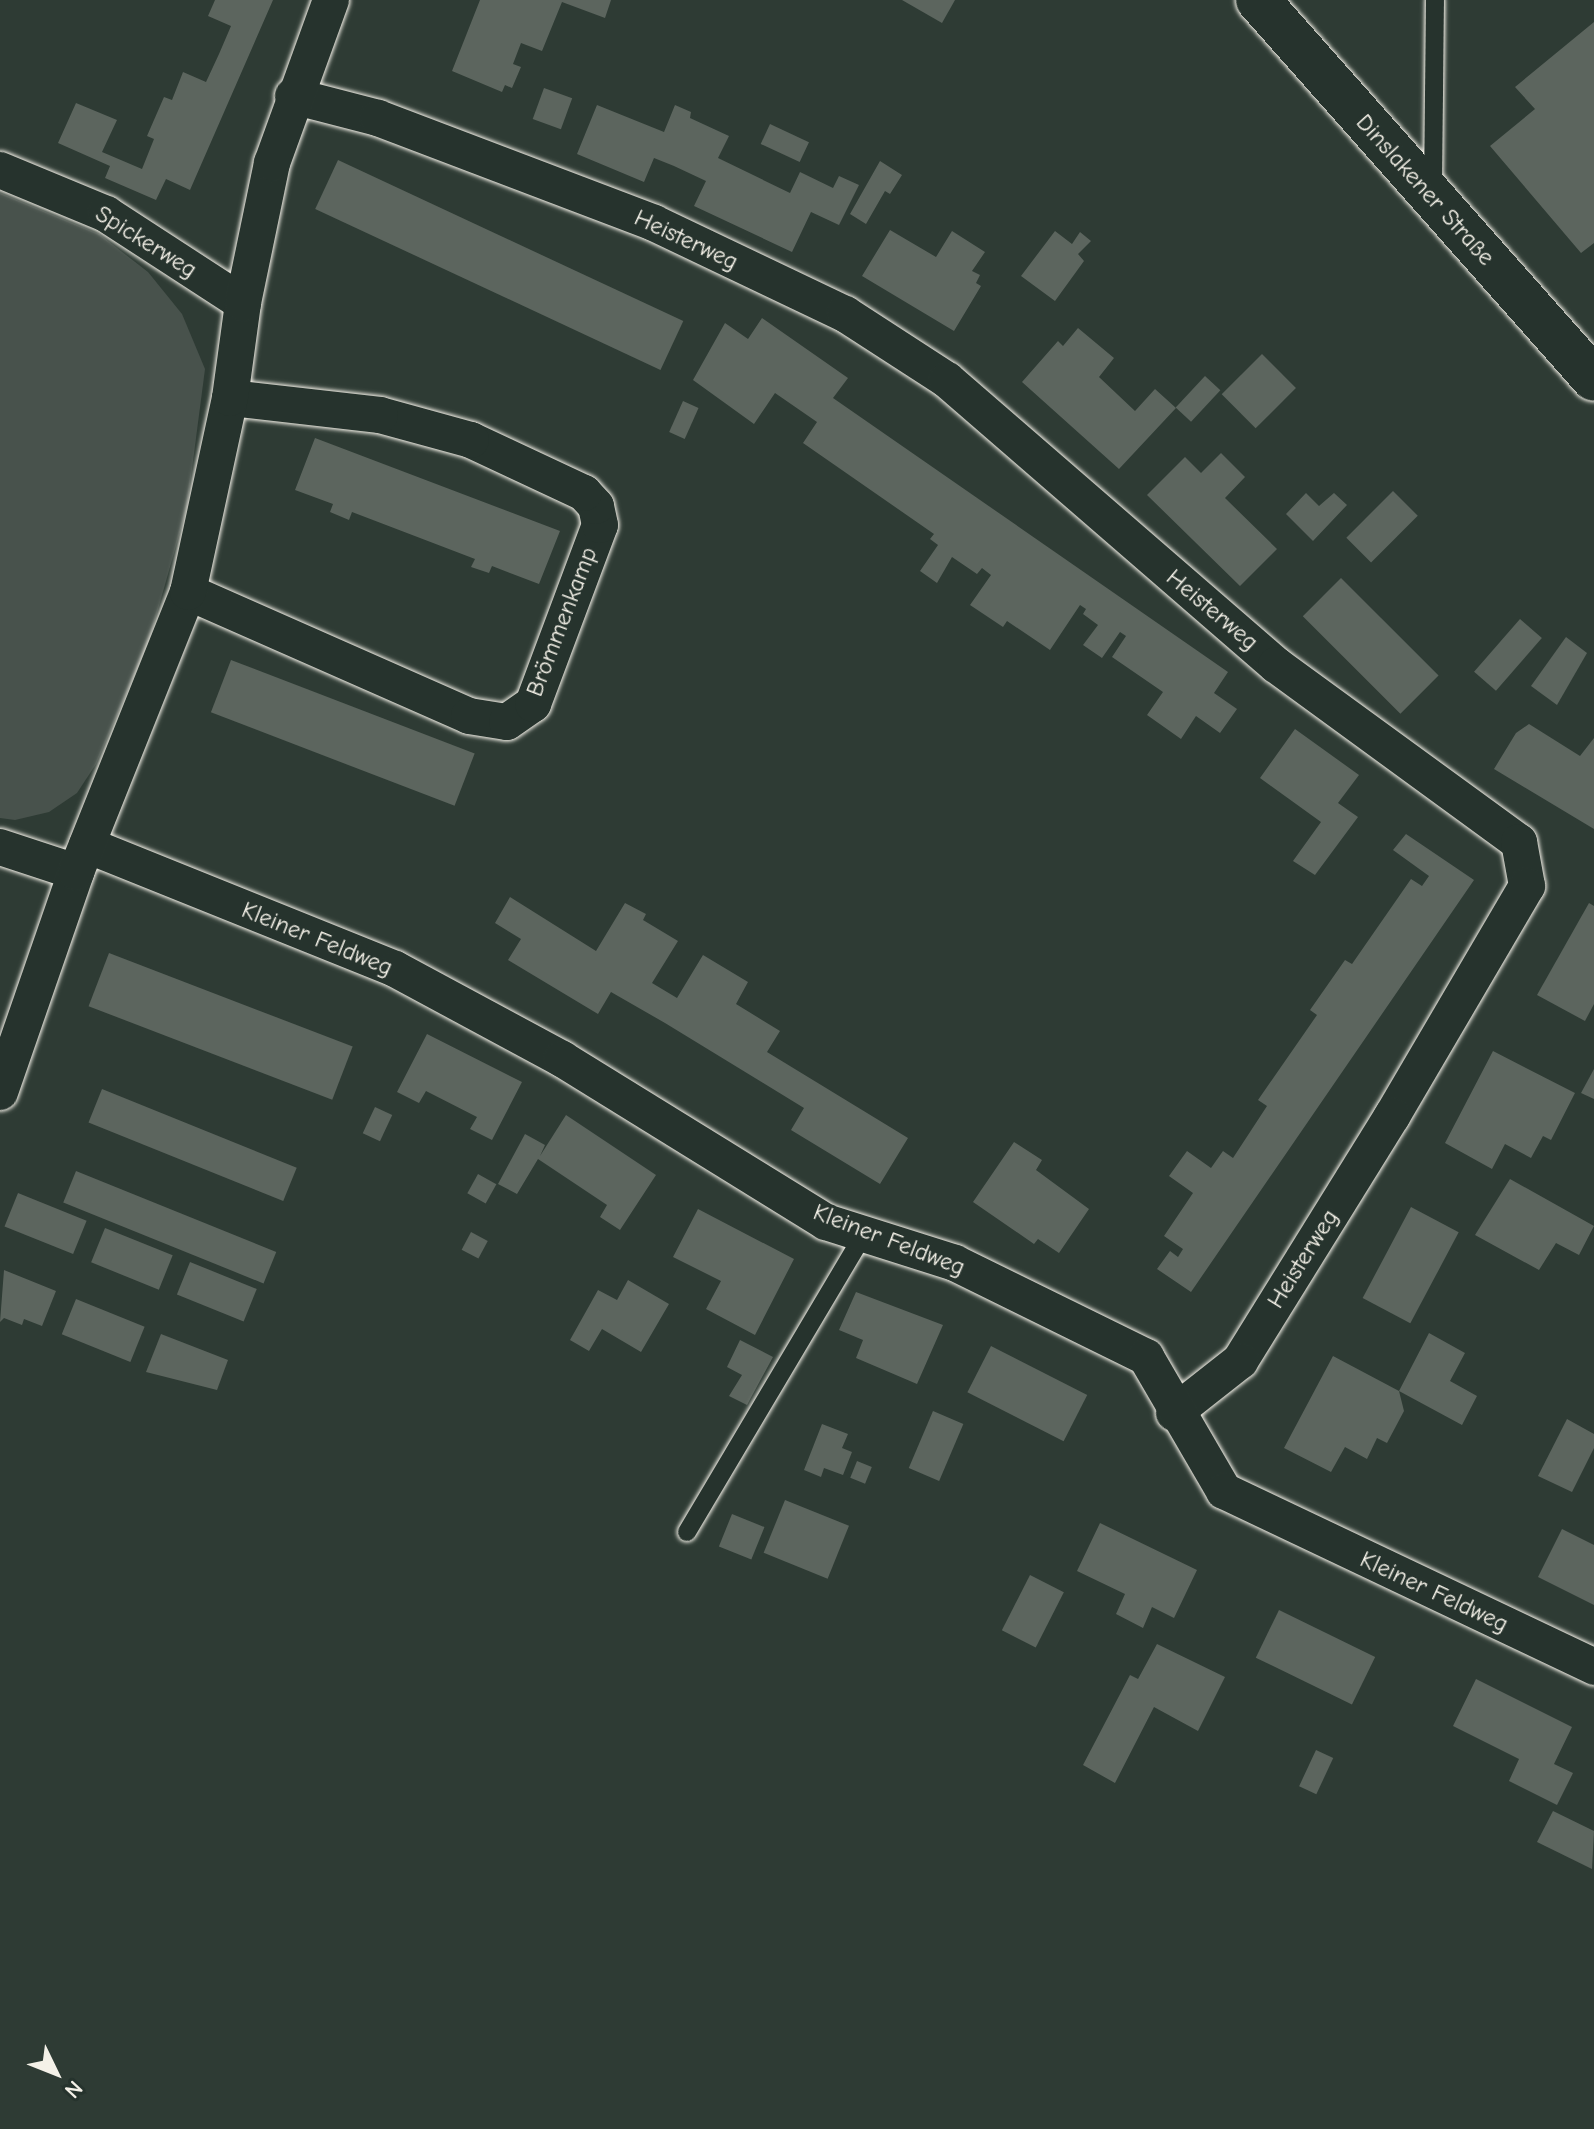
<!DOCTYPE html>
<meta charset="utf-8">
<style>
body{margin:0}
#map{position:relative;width:1594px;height:2129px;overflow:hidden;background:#2e3b34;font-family:"Comic Neue",sans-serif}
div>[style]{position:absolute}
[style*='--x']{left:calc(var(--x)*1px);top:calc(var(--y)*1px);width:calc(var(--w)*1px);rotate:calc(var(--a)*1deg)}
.green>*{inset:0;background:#48524c}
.building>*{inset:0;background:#5c655e;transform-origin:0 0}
.roads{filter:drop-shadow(0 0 2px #f4f1e8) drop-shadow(0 0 2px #f4f1e8)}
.service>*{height:18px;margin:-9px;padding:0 9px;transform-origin:9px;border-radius:9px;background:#26332d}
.minor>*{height:36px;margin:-18px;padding:0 18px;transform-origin:18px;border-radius:18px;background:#26332d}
.secondary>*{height:44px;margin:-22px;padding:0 22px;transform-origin:22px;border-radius:22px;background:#26332d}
span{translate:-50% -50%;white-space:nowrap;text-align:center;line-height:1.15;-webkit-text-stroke:6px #26332d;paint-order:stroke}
.street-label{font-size:24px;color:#f4f1e8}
.north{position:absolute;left:16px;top:2033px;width:80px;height:80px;-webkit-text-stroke:6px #26332d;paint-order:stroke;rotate:133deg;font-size:22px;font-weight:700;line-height:32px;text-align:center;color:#f4f1e8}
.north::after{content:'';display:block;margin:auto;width:28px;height:36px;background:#f4f1e8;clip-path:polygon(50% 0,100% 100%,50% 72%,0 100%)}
</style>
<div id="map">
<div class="green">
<div style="clip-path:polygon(0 193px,99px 234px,148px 272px,182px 314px,205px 369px,187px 507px,149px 641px,96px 764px,77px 793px,49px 812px,15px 820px,0 818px)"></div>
</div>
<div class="building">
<div style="clip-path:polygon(215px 0,273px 0,190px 190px,166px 179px,156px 200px,105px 178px,110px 166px,58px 143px,76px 103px,117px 120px,102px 152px,142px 169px,154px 139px,147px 136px,164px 97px,172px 100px,183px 72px,206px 82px,219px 54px,231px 26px,208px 16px)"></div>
<div style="clip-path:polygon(480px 0,611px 0,605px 18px,562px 2px,542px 51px,521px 43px,513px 64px,521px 67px,512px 88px,505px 85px,502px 92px,452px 71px)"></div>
<div style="clip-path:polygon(902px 0,955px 0,942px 23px)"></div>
<div style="clip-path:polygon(1594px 22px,1594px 243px,1581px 253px,1490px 146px,1535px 109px,1515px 87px)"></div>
<div style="left:544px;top:88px;width:30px;height:33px;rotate:20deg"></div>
<div style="clip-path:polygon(597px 105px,664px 132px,675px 105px,691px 112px,690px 118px,729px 136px,718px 158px,790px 193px,800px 172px,833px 188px,839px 176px,859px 185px,839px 225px,811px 212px,792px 252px,694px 206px,706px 181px,674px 166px,654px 158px,644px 182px,577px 154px)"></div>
<div style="left:770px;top:124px;width:43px;height:22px;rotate:25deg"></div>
<div style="left:338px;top:160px;width:381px;height:54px;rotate:25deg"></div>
<div style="clip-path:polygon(880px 161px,902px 175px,890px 194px,885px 191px,866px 224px,850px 214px)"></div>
<div style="clip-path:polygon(890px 230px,936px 257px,952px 231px,985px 252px,972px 271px,980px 275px,976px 283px,981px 286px,954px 331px,862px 276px)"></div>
<div style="clip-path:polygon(1055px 231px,1072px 244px,1080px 232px,1091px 241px,1078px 254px,1084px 261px,1055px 301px,1021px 276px)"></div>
<div style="clip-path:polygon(762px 318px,848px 378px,833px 398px,1228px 672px,1214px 693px,1237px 709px,1220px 733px,1196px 716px,1181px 739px,1147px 715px,1163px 692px,1112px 657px,1126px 636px,1120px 632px,1102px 658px,1083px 645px,1098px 625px,1083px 614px,1086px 609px,1080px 605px,1050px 650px,1007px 621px,1003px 627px,970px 605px,991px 575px,982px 568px,977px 574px,952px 557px,937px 583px,920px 571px,938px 545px,930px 539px,934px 534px,803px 443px,817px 422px,775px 393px,754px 424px,693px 380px,725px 323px,748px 339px)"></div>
<div style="clip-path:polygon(1078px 328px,1114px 358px,1099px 377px,1135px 411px,1155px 389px,1176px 408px,1119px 469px,1022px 382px,1058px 341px,1063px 346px)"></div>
<div style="left:1262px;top:354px;width:48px;height:57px;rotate:45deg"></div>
<div style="left:1205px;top:376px;width:21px;height:43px;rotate:43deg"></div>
<div style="left:683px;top:401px;width:17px;height:34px;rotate:24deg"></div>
<div style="clip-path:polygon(315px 438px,560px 531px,539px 584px,492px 566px,489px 573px,471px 567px,475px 559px,352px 512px,349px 520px,330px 512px,333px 504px,295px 490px)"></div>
<div style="clip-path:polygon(1221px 453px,1245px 477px,1225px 498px,1277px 549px,1240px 586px,1147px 495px,1185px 457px,1201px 473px)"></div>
<div style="left:1393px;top:491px;width:35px;height:66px;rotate:45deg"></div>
<div style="clip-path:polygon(1306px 493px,1319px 506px,1334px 493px,1347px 505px,1313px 541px,1286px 514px)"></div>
<div style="left:1341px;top:578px;width:138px;height:54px;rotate:45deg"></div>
<div style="left:1520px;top:619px;width:29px;height:70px;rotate:41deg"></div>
<div style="clip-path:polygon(1566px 637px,1587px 653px,1557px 705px,1531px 686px)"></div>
<div style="left:231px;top:660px;width:261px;height:56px;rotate:21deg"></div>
<div style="clip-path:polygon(1529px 724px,1580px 756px,1594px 738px,1594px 829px,1494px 769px,1516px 733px)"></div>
<div style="clip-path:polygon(1295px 729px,1359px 775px,1338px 803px,1358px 817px,1315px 875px,1293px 861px,1321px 822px,1260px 778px)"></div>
<div style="clip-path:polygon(1406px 834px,1474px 880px,1191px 1292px,1157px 1269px,1170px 1251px,1178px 1257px,1183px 1249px,1164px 1236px,1193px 1193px,1169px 1176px,1187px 1151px,1211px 1168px,1223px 1151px,1233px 1158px,1267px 1106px,1258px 1100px,1317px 1015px,1310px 1010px,1345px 960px,1352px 964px,1411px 879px,1422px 886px,1429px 876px,1393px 850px)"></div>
<div style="clip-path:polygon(510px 897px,596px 951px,625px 903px,646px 914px,643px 920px,678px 941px,652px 983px,677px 998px,703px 955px,748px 982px,736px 1004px,780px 1031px,767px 1052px,908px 1138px,880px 1184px,791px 1130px,804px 1108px,665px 1023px,611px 992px,598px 1014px,508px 960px,521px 939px,495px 923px)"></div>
<div style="clip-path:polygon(1589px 903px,1594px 906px,1594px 1004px,1585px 1021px,1537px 995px)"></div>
<div style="left:109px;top:953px;width:261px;height:57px;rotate:21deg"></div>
<div style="clip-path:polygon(427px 1034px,522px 1082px,492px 1140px,470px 1129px,477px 1117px,426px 1091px,419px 1103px,397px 1092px)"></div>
<div style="clip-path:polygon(1493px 1051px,1575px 1093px,1551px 1140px,1543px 1136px,1531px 1158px,1505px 1144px,1492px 1169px,1445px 1143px)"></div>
<div style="clip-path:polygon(1594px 1069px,1594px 1099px,1581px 1093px)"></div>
<div style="left:102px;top:1089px;width:210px;height:36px;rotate:22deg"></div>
<div style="left:375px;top:1107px;width:19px;height:29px;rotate:25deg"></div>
<div style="clip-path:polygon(566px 1115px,656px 1175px,620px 1230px,600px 1217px,607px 1205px,538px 1159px,517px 1194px,498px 1184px,525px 1134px,545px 1145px,540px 1156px)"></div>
<div style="clip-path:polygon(1014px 1142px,1042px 1160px,1036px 1170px,1089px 1209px,1059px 1253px,1038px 1239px,1034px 1244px,973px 1202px)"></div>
<div style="left:76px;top:1171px;width:216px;height:34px;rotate:22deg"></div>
<div style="left:478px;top:1174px;width:21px;height:22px;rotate:29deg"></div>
<div style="clip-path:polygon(1510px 1179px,1594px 1226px,1579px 1255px,1556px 1243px,1539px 1270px,1475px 1235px)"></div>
<div style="left:18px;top:1193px;width:74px;height:36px;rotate:22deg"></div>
<div style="left:1411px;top:1207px;width:54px;height:103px;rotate:28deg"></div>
<div style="clip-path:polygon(698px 1209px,794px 1259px,755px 1335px,706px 1309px,721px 1281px,673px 1257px)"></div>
<div style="left:105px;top:1228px;width:73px;height:37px;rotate:22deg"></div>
<div style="left:471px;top:1232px;width:19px;height:20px;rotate:28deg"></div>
<div style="left:190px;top:1262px;width:72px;height:35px;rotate:22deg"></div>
<div style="clip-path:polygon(4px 1270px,56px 1291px,42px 1326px,24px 1319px,22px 1325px,4px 1318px,0 1322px)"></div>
<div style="clip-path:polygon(628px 1280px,669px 1304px,641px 1352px,602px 1329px,589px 1351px,570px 1340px,598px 1290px,617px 1300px)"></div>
<div style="clip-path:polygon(856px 1292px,943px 1325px,917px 1384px,856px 1358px,863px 1340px,839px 1330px)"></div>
<div style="left:76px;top:1299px;width:74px;height:38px;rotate:22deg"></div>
<div style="clip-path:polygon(1429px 1333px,1465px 1353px,1450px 1381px,1477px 1396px,1462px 1425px,1399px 1391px,1404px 1411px,1387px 1443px,1377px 1438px,1367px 1459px,1345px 1447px,1331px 1472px,1284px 1448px,1333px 1356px,1399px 1391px)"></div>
<div style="clip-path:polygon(161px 1334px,228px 1360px,217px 1390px,146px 1372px)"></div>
<div style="clip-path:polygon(740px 1340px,773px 1357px,747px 1405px,729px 1396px,742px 1375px,727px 1367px)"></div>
<div style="left:991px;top:1346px;width:108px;height:52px;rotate:27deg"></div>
<div style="left:933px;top:1411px;width:33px;height:62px;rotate:23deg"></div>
<div style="clip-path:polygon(1567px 1419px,1594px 1434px,1594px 1448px,1572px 1492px,1538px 1476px)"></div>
<div style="clip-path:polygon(822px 1424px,848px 1434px,842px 1448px,852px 1452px,843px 1475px,824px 1468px,821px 1477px,804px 1470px)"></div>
<div style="left:857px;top:1461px;width:16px;height:18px;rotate:22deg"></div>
<div style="left:785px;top:1500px;width:69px;height:57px;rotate:22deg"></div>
<div style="left:732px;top:1514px;width:35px;height:35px;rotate:22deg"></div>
<div style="clip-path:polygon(1100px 1523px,1197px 1570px,1174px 1618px,1152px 1607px,1143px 1628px,1116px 1614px,1125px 1594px,1077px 1571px)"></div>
<div style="clip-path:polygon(1562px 1529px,1594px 1545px,1594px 1605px,1538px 1577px)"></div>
<div style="left:1030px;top:1575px;width:38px;height:62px;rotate:27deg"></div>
<div style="left:1279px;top:1610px;width:107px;height:53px;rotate:26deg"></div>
<div style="clip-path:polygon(1157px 1644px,1225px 1677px,1198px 1731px,1154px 1707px,1115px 1783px,1083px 1765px,1130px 1675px,1138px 1679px)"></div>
<div style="clip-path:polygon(1476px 1679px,1572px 1727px,1554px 1764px,1573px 1773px,1557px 1805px,1509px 1781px,1519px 1759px,1453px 1726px)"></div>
<div style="left:1316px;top:1750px;width:19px;height:40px;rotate:25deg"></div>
<div style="clip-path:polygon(1553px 1811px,1594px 1831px,1592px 1869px,1537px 1842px)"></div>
</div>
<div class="roads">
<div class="service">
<div style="--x:1433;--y:189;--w:189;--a:-89.4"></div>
<div style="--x:687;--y:1532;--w:347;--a:-59.3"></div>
</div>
<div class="minor">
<div style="--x:293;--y:96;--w:88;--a:14.5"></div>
<div style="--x:378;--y:118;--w:295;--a:20.8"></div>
<div style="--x:654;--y:223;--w:212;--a:25.5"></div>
<div style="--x:845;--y:314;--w:121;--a:32.9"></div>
<div style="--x:947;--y:380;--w:435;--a:40.9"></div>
<div style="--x:1276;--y:665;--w:301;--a:36.1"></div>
<div style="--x:1519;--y:842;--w:45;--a:79.7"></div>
<div style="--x:1527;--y:886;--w:267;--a:120.4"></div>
<div style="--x:1392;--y:1116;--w:288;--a:121.8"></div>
<div style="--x:1240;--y:1361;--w:84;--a:141.8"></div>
<div style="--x:0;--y:170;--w:115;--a:22.5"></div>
<div style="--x:106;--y:214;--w:163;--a:33"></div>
<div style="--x:188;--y:592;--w:307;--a:23.8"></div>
<div style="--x:469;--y:716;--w:38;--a:9"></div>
<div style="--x:507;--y:722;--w:32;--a:-35"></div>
<div style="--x:533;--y:704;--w:191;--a:-69.5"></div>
<div style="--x:600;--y:525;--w:19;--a:-102"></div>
<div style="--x:596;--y:506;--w:18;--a:-133"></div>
<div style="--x:584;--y:493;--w:125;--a:-154.9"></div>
<div style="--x:471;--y:440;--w:94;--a:-164.6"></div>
<div style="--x:380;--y:415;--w:151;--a:-173.5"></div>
<div style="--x:87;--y:845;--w:332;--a:21.9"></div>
<div style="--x:395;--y:969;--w:190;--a:28.3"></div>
<div style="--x:562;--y:1059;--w:310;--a:31.7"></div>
<div style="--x:826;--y:1222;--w:135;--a:17.6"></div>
<div style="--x:955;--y:1263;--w:213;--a:26.2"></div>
<div style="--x:1146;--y:1357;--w:155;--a:59.8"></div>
<div style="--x:1224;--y:1491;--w:410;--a:25.4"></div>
<div style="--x:0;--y:847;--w:80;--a:18.2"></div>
<div style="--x:0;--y:1092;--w:233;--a:-70.9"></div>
<div style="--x:76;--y:872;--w:302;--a:-68.2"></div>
<div style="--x:188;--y:592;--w:198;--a:-77.8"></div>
<div style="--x:230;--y:398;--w:96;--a:-82.2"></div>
<div style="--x:243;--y:303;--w:143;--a:-78.3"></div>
<div style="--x:272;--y:163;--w:173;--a:-70.1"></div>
</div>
<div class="secondary">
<div style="--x:1258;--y:0;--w:506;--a:48.44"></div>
</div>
</div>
<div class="street-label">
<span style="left:1425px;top:190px;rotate:48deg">Dinslakener Straße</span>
<span style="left:686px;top:240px;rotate:25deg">Heisterweg</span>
<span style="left:146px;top:242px;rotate:32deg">Spickerweg</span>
<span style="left:1212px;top:610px;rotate:40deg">Heisterweg</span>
<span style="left:562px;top:622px;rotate:-69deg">Brömmenkamp</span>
<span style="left:317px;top:939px;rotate:22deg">Kleiner Feldweg</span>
<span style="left:889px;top:1240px;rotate:21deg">Kleiner Feldweg</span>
<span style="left:1303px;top:1259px;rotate:-58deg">Heisterweg</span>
<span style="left:1434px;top:1592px;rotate:25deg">Kleiner Feldweg</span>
</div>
<div class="north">N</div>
</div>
